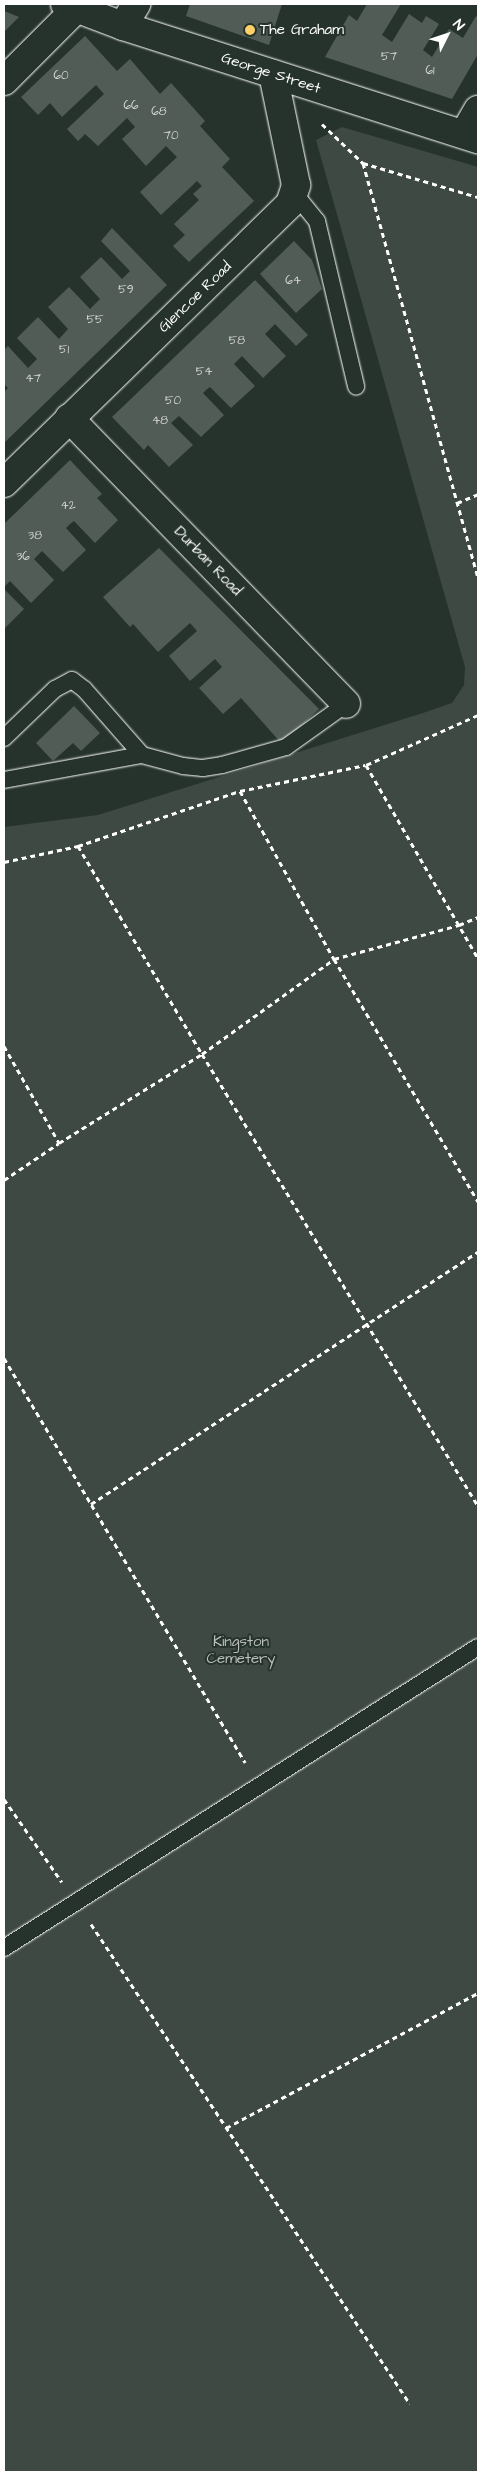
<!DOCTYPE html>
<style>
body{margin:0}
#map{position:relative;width:482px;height:2476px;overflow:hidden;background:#26332d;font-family:"Architects Daughter",sans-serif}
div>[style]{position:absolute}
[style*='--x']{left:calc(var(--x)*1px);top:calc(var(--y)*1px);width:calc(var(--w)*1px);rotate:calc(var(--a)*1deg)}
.green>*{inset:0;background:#3e4944}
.building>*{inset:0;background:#515c57}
.path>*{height:3px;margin-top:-1.5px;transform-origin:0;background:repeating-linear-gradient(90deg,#fff 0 5px,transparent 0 9px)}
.roads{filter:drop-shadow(0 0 1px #fff) drop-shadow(0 0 1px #fff)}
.service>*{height:16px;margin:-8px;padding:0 8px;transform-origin:8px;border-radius:8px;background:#26332d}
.minor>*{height:28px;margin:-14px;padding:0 14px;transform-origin:14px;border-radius:14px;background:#26332d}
.dots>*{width:14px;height:14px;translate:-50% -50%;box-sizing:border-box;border:2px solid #26332d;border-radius:50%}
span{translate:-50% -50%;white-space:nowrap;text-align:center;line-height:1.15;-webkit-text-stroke:4px #26332d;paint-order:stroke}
.number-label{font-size:12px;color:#d4d6d5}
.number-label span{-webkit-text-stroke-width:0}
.poi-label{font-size:15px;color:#fff}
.left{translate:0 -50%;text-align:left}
.street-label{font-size:15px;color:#fff}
.park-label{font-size:15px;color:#bbbfbe}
.frame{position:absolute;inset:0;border:5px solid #fff;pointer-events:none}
.north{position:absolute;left:422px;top:10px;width:50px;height:50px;-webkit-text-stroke:4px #26332d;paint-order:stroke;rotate:49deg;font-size:14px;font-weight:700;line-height:20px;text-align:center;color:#fff}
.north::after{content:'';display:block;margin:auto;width:18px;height:22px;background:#fff;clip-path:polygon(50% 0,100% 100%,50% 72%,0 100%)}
</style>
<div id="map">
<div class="green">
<div style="clip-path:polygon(342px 127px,478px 167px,478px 2472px,4px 2472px,4px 827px,98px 815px,426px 712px,452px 703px,464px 685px,465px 667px,316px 140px)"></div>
</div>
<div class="building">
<div style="clip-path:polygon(190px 4px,282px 4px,269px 45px,186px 16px)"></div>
<div style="clip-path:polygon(367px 4px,401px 4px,382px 35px,392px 42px,409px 14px,422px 23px,426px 16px,439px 24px,423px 50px,432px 57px,449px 29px,463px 38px,476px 16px,478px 18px,478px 54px,452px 99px,325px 57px,349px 15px,357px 21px)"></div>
<div style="clip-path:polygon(4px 11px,19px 17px,4px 32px)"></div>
<div style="clip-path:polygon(85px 36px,117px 71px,130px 59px,160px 94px,171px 83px,205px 121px,200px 126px,230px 159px,222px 167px,254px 201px,189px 262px,173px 246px,185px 235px,174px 224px,199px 200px,193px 194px,202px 186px,197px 181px,161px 215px,140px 192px,177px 157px,166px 146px,146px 166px,122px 139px,135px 127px,127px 118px,98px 146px,85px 134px,78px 141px,67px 129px,104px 94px,96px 85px,62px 117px,50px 103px,38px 115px,21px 97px)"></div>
<div style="clip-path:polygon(112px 228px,167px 285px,4px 443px,4px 392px,8px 388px,4px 384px,4px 350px,8px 346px,28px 368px,37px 359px,17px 338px,38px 317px,59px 339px,68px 329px,48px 307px,69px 287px,90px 309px,100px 299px,80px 277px,101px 257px,122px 279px,130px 271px,101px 241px)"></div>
<div style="clip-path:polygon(294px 241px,312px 260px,322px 289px,296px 313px,260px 274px)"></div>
<div style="clip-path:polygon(255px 280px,308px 335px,296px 346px,275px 324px,265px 334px,286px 356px,263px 378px,242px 356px,234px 364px,255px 386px,231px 408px,210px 387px,206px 390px,203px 393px,224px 415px,201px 437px,179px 416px,171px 423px,193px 445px,169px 467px,148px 445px,144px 450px,112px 417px)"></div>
<div style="clip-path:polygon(70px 460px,102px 494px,97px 498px,118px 520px,95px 543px,74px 521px,70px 524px,66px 528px,86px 550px,63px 572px,42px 551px,34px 559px,54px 580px,31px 603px,10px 581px,4px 587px,4px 524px)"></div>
<div style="clip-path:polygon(159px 548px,319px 709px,282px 744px,241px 698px,223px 714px,199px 688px,222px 667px,215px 659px,190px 681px,169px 656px,197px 631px,190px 623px,158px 652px,133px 624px,130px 627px,103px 597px)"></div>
<div style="clip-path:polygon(4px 589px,24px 609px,4px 629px)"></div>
<div style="clip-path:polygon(74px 706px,100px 733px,81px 751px,73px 743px,53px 761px,36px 743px)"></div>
</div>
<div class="path">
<div style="--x:322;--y:124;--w:57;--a:43.6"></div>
<div style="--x:363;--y:163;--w:120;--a:16.5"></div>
<div style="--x:363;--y:163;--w:432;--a:74.5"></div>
<div style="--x:457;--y:503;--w:23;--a:-23"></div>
<div style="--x:478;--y:715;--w:123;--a:155.9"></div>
<div style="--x:366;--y:765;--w:223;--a:59.9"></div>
<div style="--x:240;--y:791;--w:193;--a:60.8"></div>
<div style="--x:334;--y:959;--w:282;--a:59.3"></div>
<div style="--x:78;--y:846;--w:171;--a:-18.8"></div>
<div style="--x:240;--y:791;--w:128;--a:-11.7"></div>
<div style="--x:4;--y:862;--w:76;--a:-12.2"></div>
<div style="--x:78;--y:846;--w:242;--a:59.2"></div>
<div style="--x:202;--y:1054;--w:163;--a:-35.7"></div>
<div style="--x:334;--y:959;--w:130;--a:-15.2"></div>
<div style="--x:459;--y:925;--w:21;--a:-23"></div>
<div style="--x:4;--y:1046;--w:112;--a:60.4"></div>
<div style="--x:59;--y:1143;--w:168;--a:-31.9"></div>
<div style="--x:202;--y:1054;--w:530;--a:58.59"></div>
<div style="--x:4;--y:1180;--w:66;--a:-33.9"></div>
<div style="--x:4;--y:1358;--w:471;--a:59.2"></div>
<div style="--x:91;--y:1504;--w:462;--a:-33.1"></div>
<div style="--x:4;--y:1799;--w:101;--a:55.1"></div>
<div style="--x:91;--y:1924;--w:576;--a:56.39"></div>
<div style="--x:226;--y:2128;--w:286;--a:-28.2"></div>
</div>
<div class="roads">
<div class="service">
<div style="--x:295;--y:194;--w:35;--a:51"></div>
<div style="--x:317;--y:221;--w:170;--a:76.7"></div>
<div style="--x:4;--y:738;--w:71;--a:-43.9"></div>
<div style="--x:55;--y:689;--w:19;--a:-28"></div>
<div style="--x:72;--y:680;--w:15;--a:37"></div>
<div style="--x:84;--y:689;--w:88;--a:48.7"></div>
<div style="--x:4;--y:780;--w:140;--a:-10.3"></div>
<div style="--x:142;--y:755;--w:42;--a:15"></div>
<div style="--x:183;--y:766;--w:20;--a:6"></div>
<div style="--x:203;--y:768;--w:19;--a:-9"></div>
<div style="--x:222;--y:765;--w:66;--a:-15.7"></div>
<div style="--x:286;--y:747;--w:74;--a:-35.6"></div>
<div style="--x:4;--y:1948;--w:561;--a:-32.42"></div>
</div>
<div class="minor">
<div style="--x:65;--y:4;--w:62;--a:20.8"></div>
<div style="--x:123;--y:26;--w:373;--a:17.7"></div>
<div style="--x:123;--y:26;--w:26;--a:-59"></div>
<div style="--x:4;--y:81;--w:103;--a:-45"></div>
<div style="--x:464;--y:134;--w:28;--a:-60"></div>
<div style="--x:69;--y:418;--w:398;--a:45.9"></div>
<div style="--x:4;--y:483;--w:400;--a:-44.3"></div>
<div style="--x:290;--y:204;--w:20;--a:-72"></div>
<div style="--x:296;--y:185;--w:113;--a:-101.7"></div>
</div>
</div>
<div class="dots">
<div style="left:250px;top:30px;background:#ffd166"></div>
</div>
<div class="number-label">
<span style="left:389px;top:57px">57</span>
<span style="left:430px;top:71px">61</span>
<span style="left:61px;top:76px">60</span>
<span style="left:131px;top:106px">66</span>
<span style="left:159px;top:112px">68</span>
<span style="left:171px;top:136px">70</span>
<span style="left:293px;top:281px">64</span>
<span style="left:126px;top:290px">59</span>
<span style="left:95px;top:320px">55</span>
<span style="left:237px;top:341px">58</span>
<span style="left:64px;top:350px">51</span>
<span style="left:204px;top:372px">54</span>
<span style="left:33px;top:379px">47</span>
<span style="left:173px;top:401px">50</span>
<span style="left:160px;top:421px">48</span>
<span style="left:68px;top:506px">42</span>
<span style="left:35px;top:536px">38</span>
<span style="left:23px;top:557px">36</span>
</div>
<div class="poi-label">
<span class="left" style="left:260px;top:30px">The Graham</span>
</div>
<div class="street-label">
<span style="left:271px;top:73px;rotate:18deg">George Street</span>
<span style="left:195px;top:297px;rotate:-44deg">Glencoe Road</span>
<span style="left:208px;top:561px;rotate:46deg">Durban Road</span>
</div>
<div class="park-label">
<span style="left:241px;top:1650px">Kingston<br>Cemetery</span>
</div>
<div class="frame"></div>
<div class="north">N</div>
</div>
